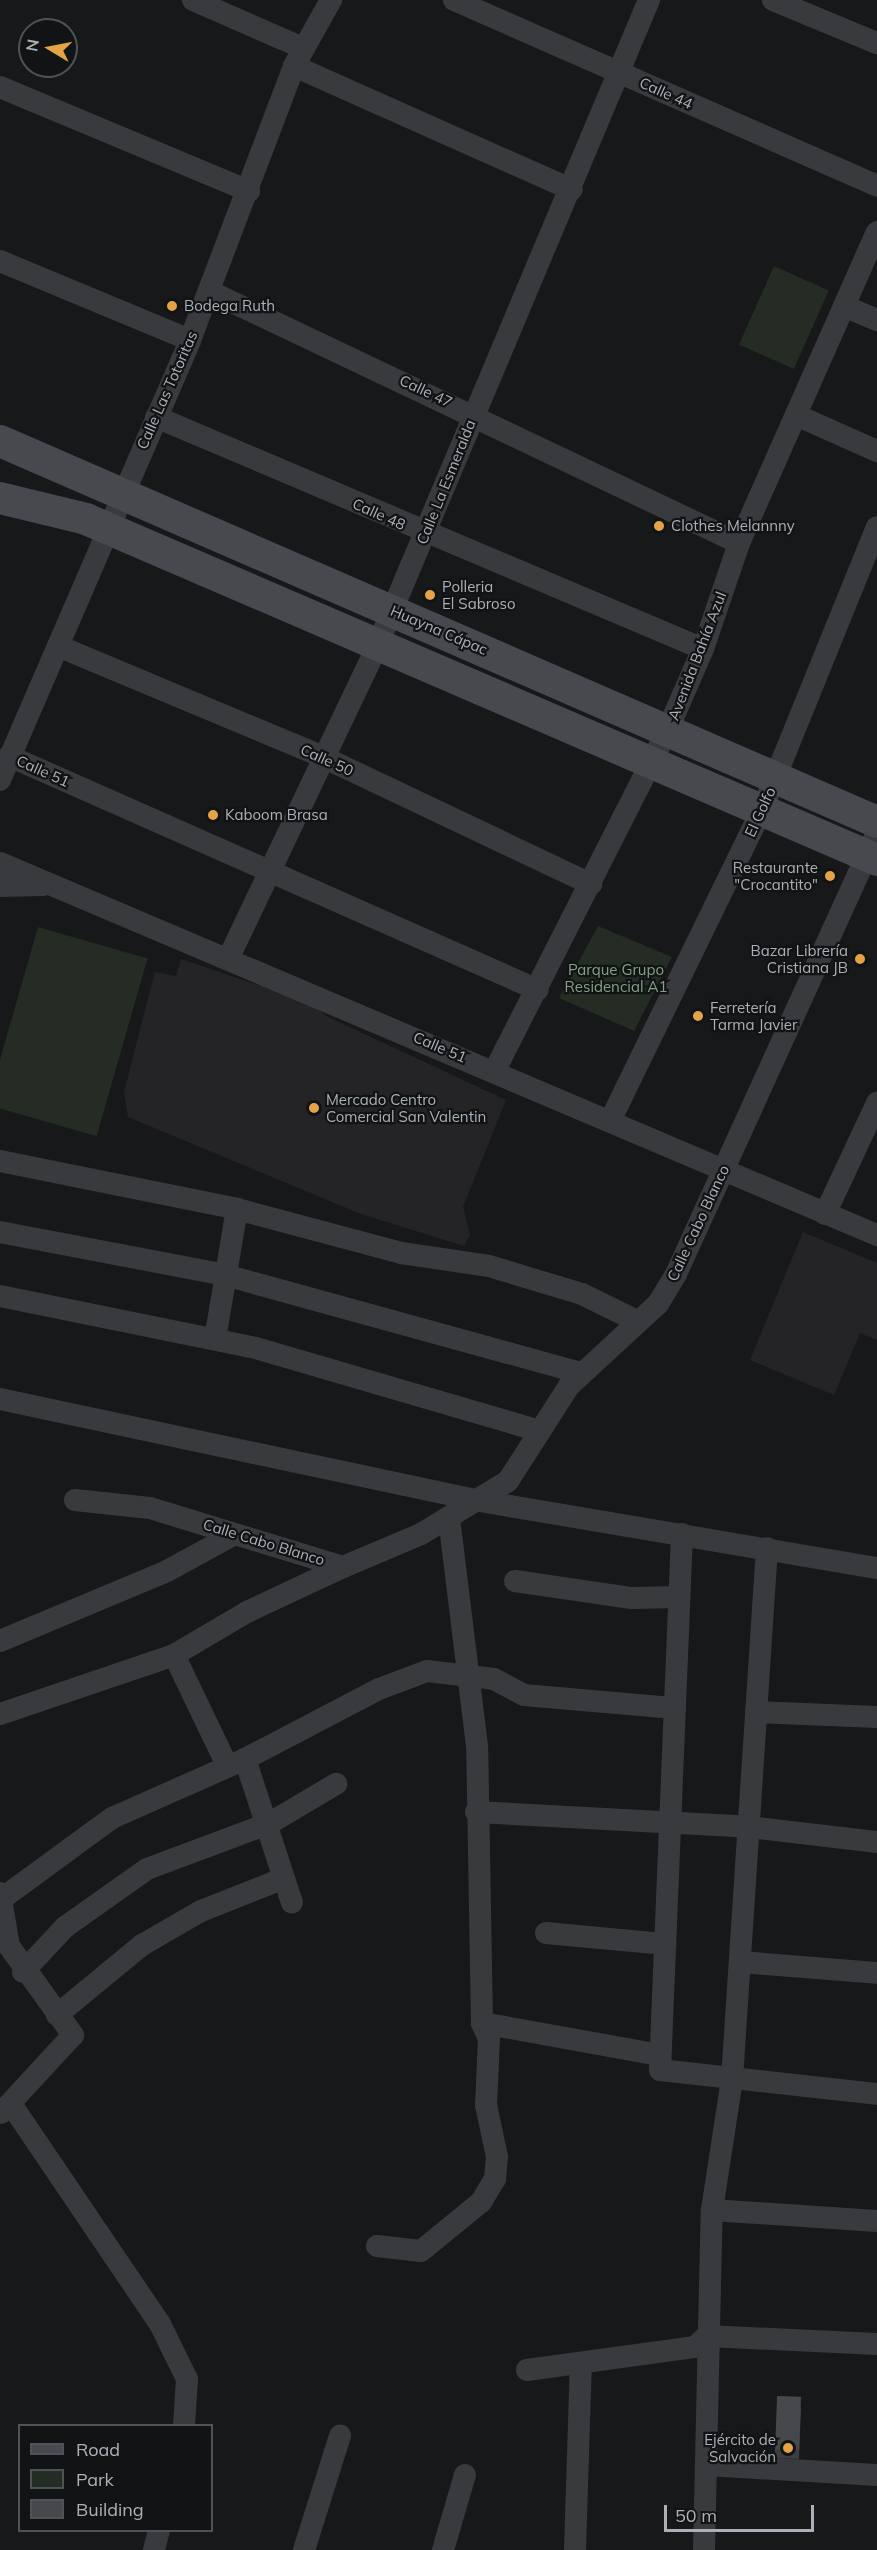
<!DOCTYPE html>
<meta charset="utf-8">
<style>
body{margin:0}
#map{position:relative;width:877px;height:2550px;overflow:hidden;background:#171819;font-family:Mulish,sans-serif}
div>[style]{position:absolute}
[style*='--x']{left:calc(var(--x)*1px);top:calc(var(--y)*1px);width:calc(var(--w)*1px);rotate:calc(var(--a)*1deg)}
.built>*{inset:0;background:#242426}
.green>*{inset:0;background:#242c24;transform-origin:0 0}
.minor>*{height:22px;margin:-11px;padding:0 11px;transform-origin:11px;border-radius:11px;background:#393a3e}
.secondary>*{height:32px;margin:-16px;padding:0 16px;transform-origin:16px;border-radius:16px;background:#47494e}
.wall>*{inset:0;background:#3d3e41}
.building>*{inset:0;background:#47484c;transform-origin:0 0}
.dots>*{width:16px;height:16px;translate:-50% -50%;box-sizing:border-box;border:3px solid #121314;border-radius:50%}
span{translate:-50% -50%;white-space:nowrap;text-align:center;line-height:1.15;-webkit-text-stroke:4.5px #121314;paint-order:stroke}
.street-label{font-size:15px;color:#abb0b8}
.poi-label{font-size:15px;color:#abb0b8}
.left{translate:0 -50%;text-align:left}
.right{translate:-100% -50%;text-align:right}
.park-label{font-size:15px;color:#84a183}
.legend{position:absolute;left:18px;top:2424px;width:195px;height:108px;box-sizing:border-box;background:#121314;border:2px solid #4f5256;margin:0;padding:8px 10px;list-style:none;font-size:18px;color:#abb0b8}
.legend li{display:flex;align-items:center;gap:12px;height:30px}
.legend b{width:30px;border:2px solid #4f5256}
.north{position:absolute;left:18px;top:18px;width:60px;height:60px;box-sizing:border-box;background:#121314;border:2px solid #4f5256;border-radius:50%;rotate:280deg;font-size:16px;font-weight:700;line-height:24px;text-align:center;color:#abb0b8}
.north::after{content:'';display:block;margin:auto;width:21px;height:27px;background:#e3a346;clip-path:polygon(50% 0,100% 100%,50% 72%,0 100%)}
.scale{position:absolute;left:664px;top:2505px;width:150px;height:27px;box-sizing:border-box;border:3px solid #abb0b8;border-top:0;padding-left:8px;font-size:18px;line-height:21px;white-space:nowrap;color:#abb0b8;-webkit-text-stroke:4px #121314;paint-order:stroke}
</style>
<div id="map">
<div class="built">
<div style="clip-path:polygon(181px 959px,312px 1003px,326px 1016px,506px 1100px,463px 1207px,470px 1235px,464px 1246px,361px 1214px,128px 1117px,124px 1092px,155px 972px,176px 976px)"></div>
<div style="clip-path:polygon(803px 1232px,877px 1263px,877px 1340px,860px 1333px,834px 1395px,750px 1360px)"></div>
</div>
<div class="green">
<div style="left:774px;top:266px;width:60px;height:86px;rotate:24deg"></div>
<div style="clip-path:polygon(598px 926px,672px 957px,634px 1031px,559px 998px)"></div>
<div style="left:38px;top:927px;width:114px;height:185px;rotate:16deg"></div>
</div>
<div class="minor">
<div style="--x:193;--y:0;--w:120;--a:23.6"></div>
<div style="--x:454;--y:0;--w:462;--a:23.7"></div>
<div style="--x:773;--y:0;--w:113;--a:22.5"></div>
<div style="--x:294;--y:66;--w:304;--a:24"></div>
<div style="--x:0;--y:87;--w:270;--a:22.7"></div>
<div style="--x:0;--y:261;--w:206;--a:22.6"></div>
<div style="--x:209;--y:291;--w:587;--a:25.43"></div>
<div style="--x:844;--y:306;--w:36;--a:23"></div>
<div style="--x:796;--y:415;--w:89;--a:24"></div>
<div style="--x:156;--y:417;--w:594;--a:22.98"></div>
<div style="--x:58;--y:646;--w:287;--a:22.7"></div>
<div style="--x:323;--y:757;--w:297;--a:25.4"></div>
<div style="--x:9;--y:756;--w:578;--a:23.86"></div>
<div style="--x:0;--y:780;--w:479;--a:-66.6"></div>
<div style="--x:190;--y:340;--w:293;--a:-69.2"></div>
<div style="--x:294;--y:66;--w:76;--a:-60.7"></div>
<div style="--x:0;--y:863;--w:953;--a:22.99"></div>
<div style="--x:0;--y:886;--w:43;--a:-1.3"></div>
<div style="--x:229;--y:957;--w:347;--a:-64.5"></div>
<div style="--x:378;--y:644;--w:699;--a:-67.18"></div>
<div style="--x:495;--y:1070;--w:382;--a:-63.1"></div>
<div style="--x:668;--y:729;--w:87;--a:-66.4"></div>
<div style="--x:703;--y:649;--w:112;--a:-71.2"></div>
<div style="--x:739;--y:543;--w:340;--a:-66.1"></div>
<div style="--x:610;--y:1121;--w:346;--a:-64"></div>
<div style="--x:762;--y:810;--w:305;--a:-67.9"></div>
<div style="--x:0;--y:1161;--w:242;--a:11.4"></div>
<div style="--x:237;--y:1209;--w:170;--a:15"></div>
<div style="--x:401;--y:1253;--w:89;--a:8.4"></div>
<div style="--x:489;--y:1266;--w:97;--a:16.8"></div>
<div style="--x:582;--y:1294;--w:61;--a:26.1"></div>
<div style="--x:825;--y:1214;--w:123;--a:-64.9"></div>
<div style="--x:0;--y:1232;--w:229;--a:10.8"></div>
<div style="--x:225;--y:1275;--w:370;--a:15.4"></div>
<div style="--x:0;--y:1296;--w:261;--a:11.5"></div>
<div style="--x:256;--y:1348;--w:296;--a:16.3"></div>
<div style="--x:215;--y:1339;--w:132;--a:-80.4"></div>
<div style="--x:0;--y:1399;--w:491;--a:12"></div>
<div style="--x:480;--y:1501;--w:403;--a:9.6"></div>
<div style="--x:75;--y:1500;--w:75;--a:6.1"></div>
<div style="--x:150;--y:1508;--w:202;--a:17"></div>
<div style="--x:343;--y:1567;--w:85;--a:-22.9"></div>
<div style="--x:421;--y:1534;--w:102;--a:-31.3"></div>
<div style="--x:508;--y:1481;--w:113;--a:-57.3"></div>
<div style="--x:569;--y:1386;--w:121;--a:-42.7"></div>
<div style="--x:658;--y:1304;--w:35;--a:-59"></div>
<div style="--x:676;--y:1274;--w:485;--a:-65.5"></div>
<div style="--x:682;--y:1534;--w:536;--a:92.35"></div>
<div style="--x:660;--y:2070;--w:218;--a:6.3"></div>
<div style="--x:515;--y:1581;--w:118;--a:8.3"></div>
<div style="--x:632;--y:1598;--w:47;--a:-1.2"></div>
<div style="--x:0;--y:1641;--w:181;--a:-22.7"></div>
<div style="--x:167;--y:1571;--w:77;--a:-28.6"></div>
<div style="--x:174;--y:1655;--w:122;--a:64.3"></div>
<div style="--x:756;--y:1712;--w:121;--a:2.4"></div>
<div style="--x:0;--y:1714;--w:184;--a:-18.7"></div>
<div style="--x:174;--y:1655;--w:85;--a:-30.5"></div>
<div style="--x:247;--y:1612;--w:106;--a:-25.1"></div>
<div style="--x:245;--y:1759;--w:151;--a:71.9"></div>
<div style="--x:476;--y:1812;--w:273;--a:3.1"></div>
<div style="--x:749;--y:1827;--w:129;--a:6.7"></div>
<div style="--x:0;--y:1893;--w:54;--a:80.4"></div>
<div style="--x:9;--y:1946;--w:110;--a:54.3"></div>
<div style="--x:73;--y:2035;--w:106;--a:132.7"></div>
<div style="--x:0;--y:1900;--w:139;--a:-36.2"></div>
<div style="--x:112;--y:1818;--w:145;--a:-23.9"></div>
<div style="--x:245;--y:1759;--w:151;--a:-27.6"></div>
<div style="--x:379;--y:1689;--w:51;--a:-20.6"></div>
<div style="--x:427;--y:1671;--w:67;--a:6.8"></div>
<div style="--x:494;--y:1679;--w:34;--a:28"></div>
<div style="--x:524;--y:1695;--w:151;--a:5"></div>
<div style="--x:546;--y:1933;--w:120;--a:5.3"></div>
<div style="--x:741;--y:1962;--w:136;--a:4.6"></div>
<div style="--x:23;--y:1972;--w:62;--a:-47"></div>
<div style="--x:65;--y:1927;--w:100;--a:-35.3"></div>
<div style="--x:147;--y:1869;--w:131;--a:-20.5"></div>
<div style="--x:270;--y:1823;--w:77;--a:-30.6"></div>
<div style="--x:57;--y:2015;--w:110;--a:-39.5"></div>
<div style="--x:142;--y:1945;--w:68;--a:-30"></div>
<div style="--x:201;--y:1911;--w:87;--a:-21.6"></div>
<div style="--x:482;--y:2023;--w:181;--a:10.2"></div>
<div style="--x:11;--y:2104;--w:266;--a:55.9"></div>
<div style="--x:160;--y:2324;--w:61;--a:63.9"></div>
<div style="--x:187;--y:2379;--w:47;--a:93.7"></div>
<div style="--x:712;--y:2210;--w:165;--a:3.8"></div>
<div style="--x:377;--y:2246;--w:44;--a:6.5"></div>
<div style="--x:421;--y:2251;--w:77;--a:-39.2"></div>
<div style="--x:481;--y:2202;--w:27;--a:-59"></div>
<div style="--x:495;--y:2179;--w:22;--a:-85"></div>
<div style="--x:497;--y:2157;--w:53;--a:-101.9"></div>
<div style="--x:486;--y:2105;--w:66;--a:-87.4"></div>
<div style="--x:489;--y:2039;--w:17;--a:-114"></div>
<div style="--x:482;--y:2023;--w:277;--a:-91"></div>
<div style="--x:477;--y:1746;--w:229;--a:-97"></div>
<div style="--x:527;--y:2370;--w:170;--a:-7.8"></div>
<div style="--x:695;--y:2347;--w:16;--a:-43"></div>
<div style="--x:707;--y:2336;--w:170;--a:2.7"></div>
<div style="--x:707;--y:2465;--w:170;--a:3.4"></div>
<div style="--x:154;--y:2550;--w:21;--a:-76"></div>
<div style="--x:304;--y:2550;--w:120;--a:-72.5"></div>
<div style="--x:443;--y:2550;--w:78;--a:-73.7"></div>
<div style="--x:575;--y:2550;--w:187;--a:-88.2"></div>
<div style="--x:704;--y:2550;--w:340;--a:-88.7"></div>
<div style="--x:712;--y:2210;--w:133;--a:-81.3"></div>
<div style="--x:732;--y:2079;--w:532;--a:-86.23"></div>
</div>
<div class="secondary">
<div style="--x:0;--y:441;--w:956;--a:23.48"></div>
<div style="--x:0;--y:498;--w:89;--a:13.7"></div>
<div style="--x:86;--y:519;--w:861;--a:23.32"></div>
</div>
<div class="wall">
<div style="clip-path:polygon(801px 2407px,799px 2459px,775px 2458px,775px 2449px)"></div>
</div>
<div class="building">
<div style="left:777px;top:2396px;width:24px;height:53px;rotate:2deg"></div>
</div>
<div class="dots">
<div style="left:172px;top:306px;background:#e3a346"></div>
<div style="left:659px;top:526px;background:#e3a346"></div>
<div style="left:430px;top:595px;background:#e3a346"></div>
<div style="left:213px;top:815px;background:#e3a346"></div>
<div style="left:830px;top:876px;background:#e3a346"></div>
<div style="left:860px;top:959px;background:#e3a346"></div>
<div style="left:698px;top:1016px;background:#e3a346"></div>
<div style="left:314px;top:1108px;background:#e3a346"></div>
<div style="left:788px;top:2448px;background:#e3a346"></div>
</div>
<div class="street-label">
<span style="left:666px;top:93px;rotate:24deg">Calle 44</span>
<span style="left:167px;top:390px;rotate:-66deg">Calle Las Totoritas</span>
<span style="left:426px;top:391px;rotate:25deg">Calle 47</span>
<span style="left:446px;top:482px;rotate:-68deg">Calle La Esmeralda</span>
<span style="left:379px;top:514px;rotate:24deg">Calle 48</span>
<span style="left:439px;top:630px;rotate:23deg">Huayna Cápac</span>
<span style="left:697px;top:656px;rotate:-69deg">Avenida Bahía Azul</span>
<span style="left:327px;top:760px;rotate:24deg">Calle 50</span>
<span style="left:43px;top:771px;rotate:24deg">Calle 51</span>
<span style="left:760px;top:812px;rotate:-65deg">El Golfo</span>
<span style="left:440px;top:1047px;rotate:23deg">Calle 51</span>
<span style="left:698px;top:1223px;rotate:-65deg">Calle Cabo Blanco</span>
<span style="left:264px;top:1542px;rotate:17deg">Calle Cabo Blanco</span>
</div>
<div class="poi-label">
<span class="left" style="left:184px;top:306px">Bodega Ruth</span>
<span class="left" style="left:671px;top:526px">Clothes Melannny</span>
<span class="left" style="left:442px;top:595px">Polleria<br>El Sabroso</span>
<span class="left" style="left:225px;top:815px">Kaboom Brasa</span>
<span class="right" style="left:818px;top:876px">Restaurante<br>"Crocantito"</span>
<span class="right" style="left:848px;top:959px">Bazar Librería<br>Cristiana JB</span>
<span class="left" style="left:710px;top:1016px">Ferretería<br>Tarma Javier</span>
<span class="left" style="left:326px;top:1108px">Mercado Centro<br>Comercial San Valentin</span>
<span class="right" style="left:776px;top:2448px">Ejército de<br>Salvación</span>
</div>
<div class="park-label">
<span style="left:616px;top:978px">Parque Grupo<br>Residencial A1</span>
</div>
<ul class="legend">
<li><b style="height:8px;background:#47494e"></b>Road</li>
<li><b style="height:16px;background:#242c24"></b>Park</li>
<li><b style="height:16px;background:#47484c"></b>Building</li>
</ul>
<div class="north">N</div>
<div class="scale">50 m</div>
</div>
